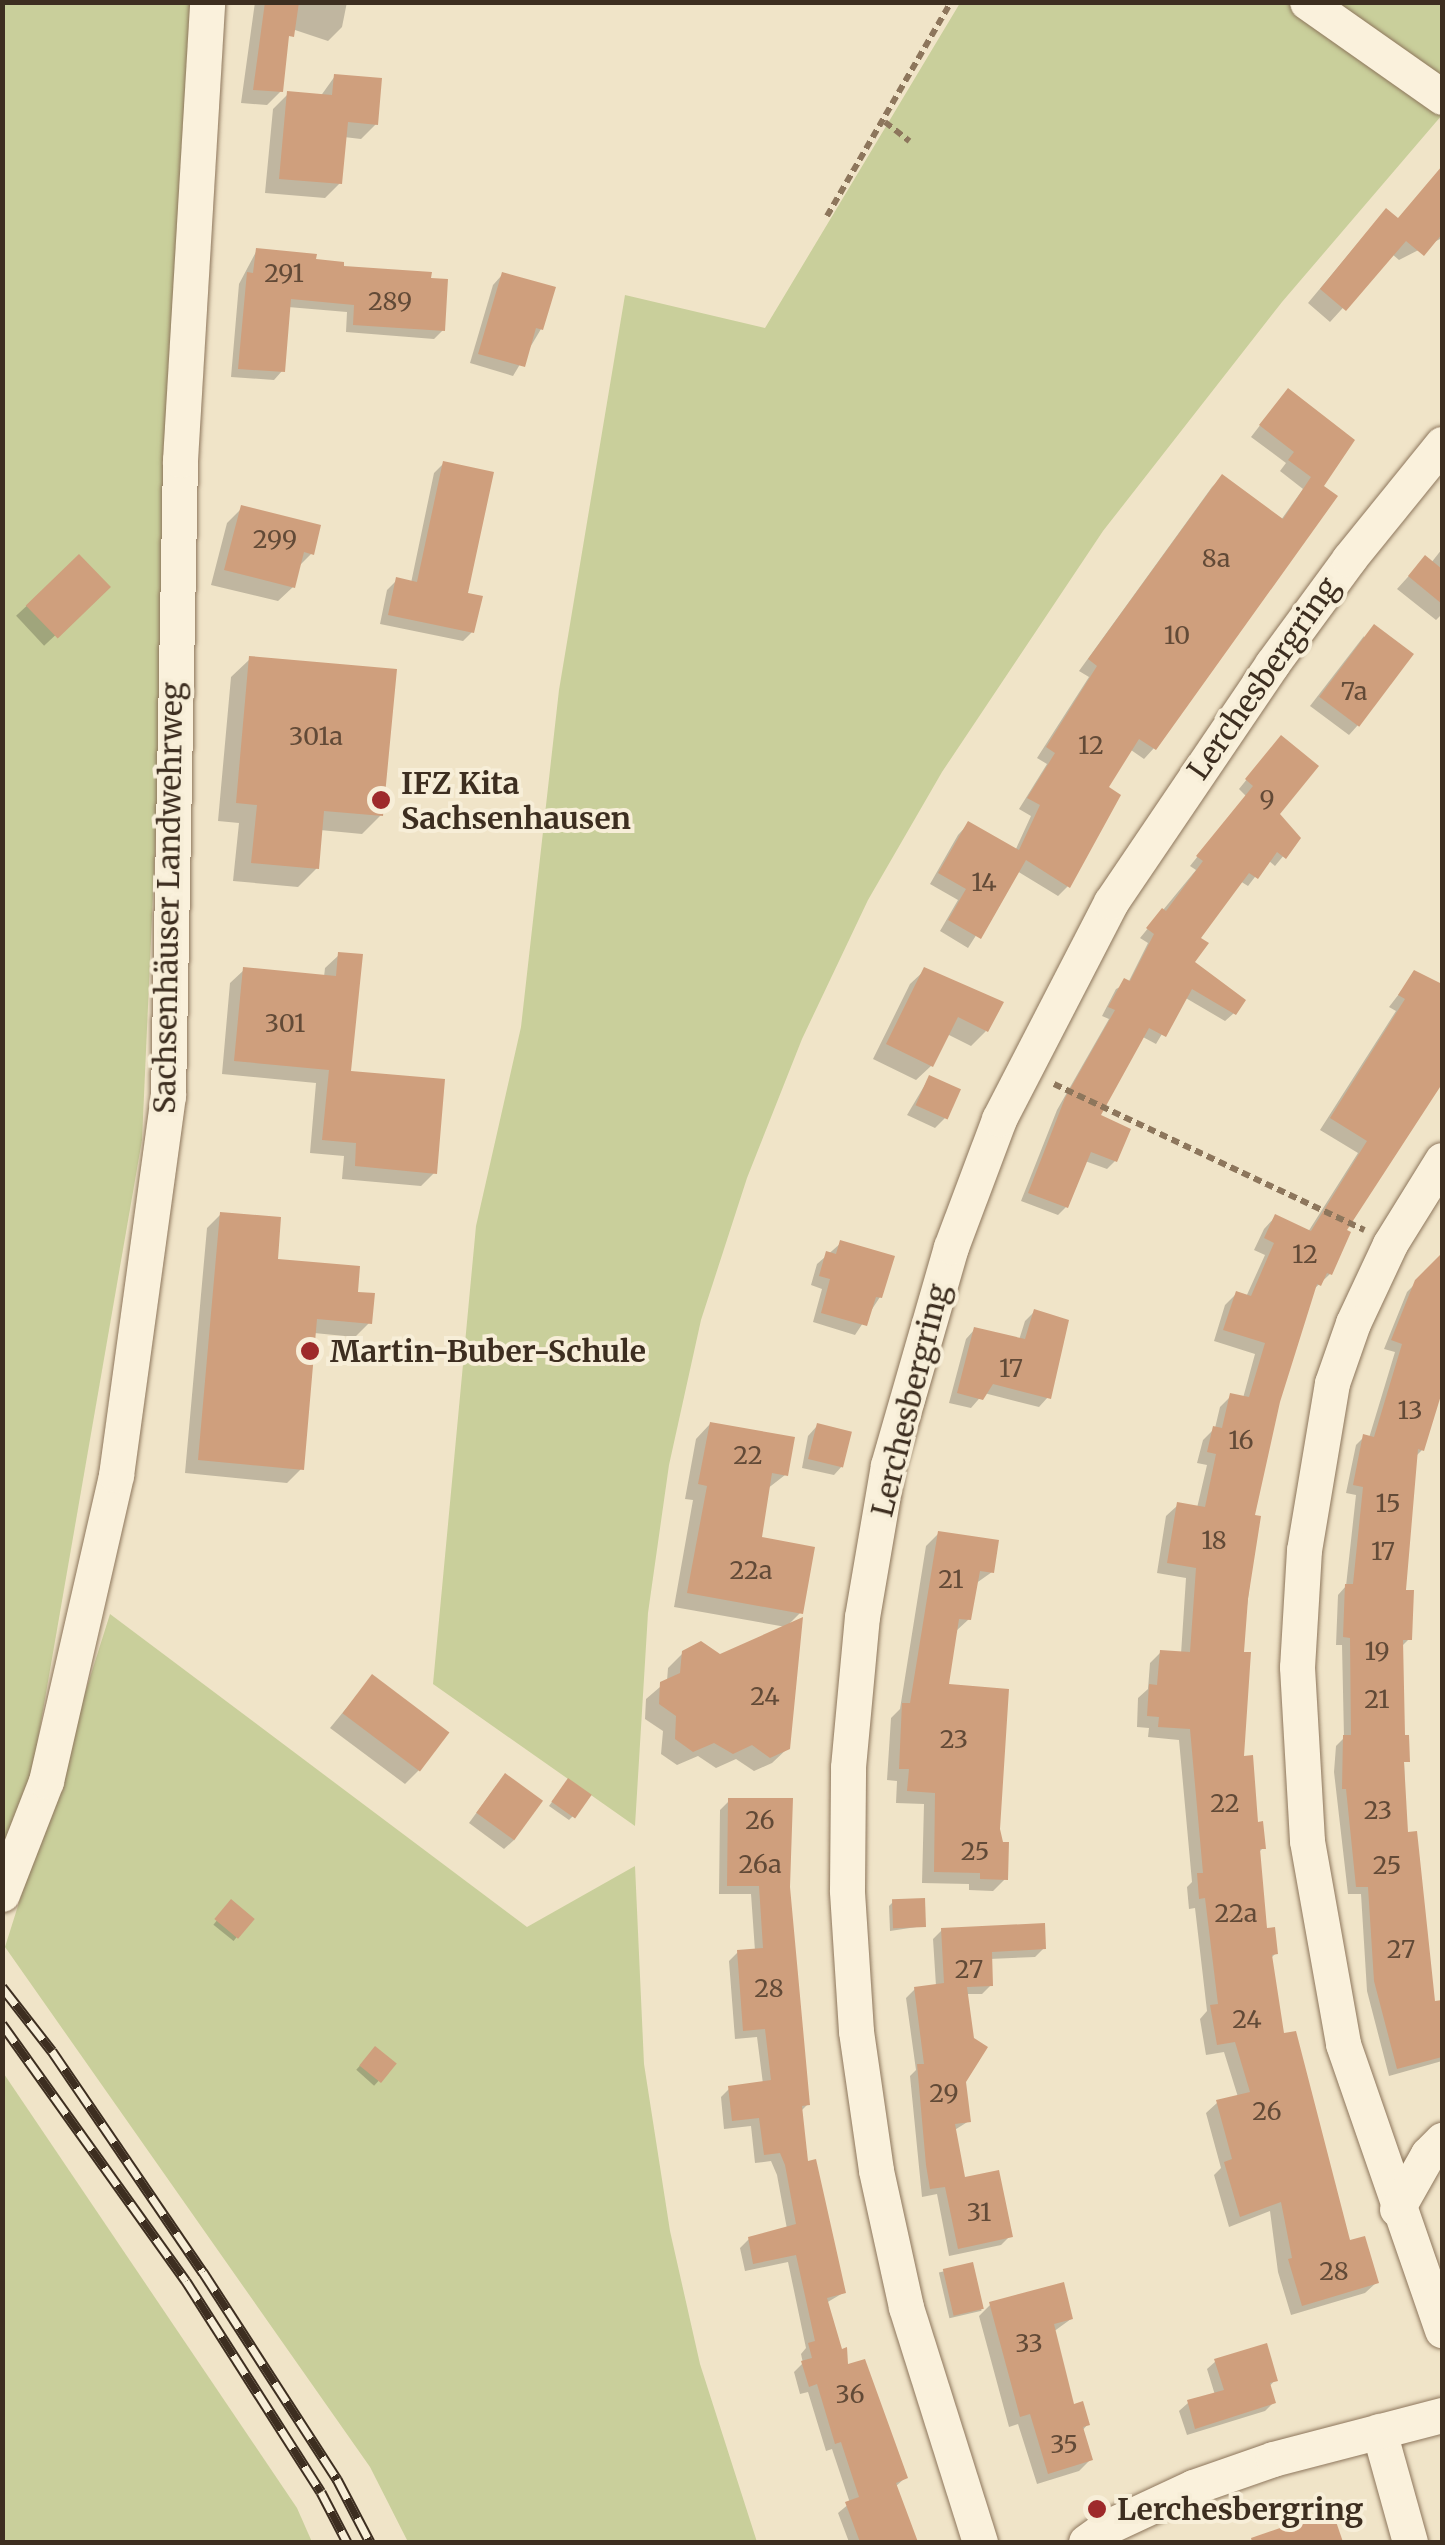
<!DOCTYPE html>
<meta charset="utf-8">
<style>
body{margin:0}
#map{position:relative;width:1445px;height:2545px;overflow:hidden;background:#f0e4c8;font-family:Merriweather,serif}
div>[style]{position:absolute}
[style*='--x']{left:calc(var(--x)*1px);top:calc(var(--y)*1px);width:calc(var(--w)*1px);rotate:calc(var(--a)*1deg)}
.green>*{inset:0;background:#c9cf9b}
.shadow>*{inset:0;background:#0003;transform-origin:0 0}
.building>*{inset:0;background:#cf9f7d;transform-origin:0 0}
.path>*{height:6px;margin-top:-3px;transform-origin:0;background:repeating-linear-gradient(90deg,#8d765c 0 8px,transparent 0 13px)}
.roads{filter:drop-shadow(0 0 2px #8d765c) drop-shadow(0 0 2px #8d765c)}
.minor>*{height:35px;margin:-17.5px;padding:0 17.5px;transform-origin:17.5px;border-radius:17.5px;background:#faf1dc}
.rail>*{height:11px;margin-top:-5.5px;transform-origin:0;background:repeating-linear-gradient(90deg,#f7eed8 0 22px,#3d2e20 0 44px);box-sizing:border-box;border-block:2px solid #3d2e20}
.dots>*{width:28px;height:28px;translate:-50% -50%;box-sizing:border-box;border:5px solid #f7eed8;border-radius:50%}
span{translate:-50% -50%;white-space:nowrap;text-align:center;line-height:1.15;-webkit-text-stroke:8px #f7eed8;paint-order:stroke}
.number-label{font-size:25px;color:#624a37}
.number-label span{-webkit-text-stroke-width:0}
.street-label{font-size:30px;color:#3d2e20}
.poi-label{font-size:30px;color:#3d2e20;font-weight:700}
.left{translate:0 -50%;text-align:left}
.frame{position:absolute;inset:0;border:5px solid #3d2e20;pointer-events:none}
</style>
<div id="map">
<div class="green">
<div style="clip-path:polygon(3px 3px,193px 3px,142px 1140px,29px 1791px,3px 1847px)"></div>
<div style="clip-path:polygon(960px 3px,1442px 3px,1442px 115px,1282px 302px,1103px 531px,942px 772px,868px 900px,802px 1039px,747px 1178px,701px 1320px,669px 1465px,648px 1613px,635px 1826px,433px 1684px,476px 1226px,521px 1027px,559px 690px,625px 295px,765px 328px)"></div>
<div style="clip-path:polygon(110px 1614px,527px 1927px,635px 1866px,644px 2064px,670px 2231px,700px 2364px,757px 2542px,408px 2542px,370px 2467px,5px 1947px)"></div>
<div style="clip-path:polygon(2px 2071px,297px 2508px,312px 2542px,3px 2542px)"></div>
</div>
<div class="shadow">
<div style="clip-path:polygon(255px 2px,347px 2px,342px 27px,328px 41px,292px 29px,286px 41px,281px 91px,267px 105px,241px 103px)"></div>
<div style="clip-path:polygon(335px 76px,376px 124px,361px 139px,344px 137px,340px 183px,325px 198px,265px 193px,273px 109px,288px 94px,320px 97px)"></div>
<div style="clip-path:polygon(1442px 168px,1442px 238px,1399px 260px,1392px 254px,1330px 322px,1308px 303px,1373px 225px,1397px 221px)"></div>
<div style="clip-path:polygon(257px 250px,341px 268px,443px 330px,434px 339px,346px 332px,347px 312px,288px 307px,282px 371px,274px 380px,231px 377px,239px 284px)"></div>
<div style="clip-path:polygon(502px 275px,541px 329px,513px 376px,470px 363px,493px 285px)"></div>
<div style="clip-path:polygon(1278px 402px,1321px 487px,1154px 748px,1144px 759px,1131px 750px,1105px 788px,1068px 886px,1058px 896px,1017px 871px,968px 948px,940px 931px,958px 900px,930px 884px,958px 835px,968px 824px,1015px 851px,1031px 816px,1019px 809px,1047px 764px,1037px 758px,1089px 677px,1079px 671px,1212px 487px,1222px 477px,1281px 520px,1303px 489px,1280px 471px,1286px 463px,1251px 437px)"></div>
<div style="clip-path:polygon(444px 463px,472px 632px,463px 641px,380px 624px,387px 590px,397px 580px,411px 583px,434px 473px)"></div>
<div style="clip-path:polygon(242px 508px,312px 553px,298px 567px,293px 587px,278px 601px,211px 585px,227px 523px)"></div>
<div style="clip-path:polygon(1442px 549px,1442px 614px,1436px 620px,1397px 589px,1425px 558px,1431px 563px)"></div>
<div style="left:79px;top:557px;width:41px;height:86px;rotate:47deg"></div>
<div style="clip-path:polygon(1364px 636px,1358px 725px,1349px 735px,1310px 706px)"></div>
<div style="clip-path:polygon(250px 659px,381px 815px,362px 834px,320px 830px,317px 868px,298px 887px,233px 881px,239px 823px,218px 821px,231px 677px)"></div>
<div style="clip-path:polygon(1273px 747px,1277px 814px,1298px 838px,1275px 866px,1268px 860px,1248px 886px,1240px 881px,1198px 939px,1192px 962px,1234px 1013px,1225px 1021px,1184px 997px,1156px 1044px,1141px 1036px,1098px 1116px,1115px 1161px,1107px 1169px,1085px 1161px,1066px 1207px,1058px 1215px,1021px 1201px,1057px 1110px,1109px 1019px,1102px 1016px,1116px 989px,1128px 983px,1148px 943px,1140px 938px,1196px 870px,1190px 866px,1246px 796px,1239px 789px)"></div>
<div style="clip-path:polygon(339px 955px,348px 1074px,434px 1173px,421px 1186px,342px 1179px,344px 1156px,310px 1153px,316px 1083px,222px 1074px,230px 983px,244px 970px,324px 977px,325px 968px)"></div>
<div style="clip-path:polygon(925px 970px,986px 1031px,971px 1046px,947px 1034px,931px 1066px,916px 1080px,873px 1059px,910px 984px)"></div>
<div style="clip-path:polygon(1415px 973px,1442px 987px,1442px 1076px,1344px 1232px,1330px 1274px,1313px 1290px,1278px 1401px,1252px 1517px,1258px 1518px,1241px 1654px,1241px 1759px,1263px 1848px,1258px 1853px,1265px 1931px,1275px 1954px,1270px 1959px,1282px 2036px,1349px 2244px,1377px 2282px,1365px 2293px,1291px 2315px,1278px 2272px,1270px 2211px,1229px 2227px,1214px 2175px,1221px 2168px,1206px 2113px,1218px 2102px,1238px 2097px,1224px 2052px,1206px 2055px,1200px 2019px,1207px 2011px,1195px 1908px,1189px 1909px,1187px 1887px,1192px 1882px,1179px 1740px,1148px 1737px,1149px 1728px,1137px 1727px,1138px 1698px,1148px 1689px,1150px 1663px,1161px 1652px,1181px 1654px,1186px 1578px,1157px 1573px,1166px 1516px,1178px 1505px,1197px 1508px,1207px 1465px,1197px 1463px,1203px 1440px,1215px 1428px,1220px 1407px,1231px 1396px,1243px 1398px,1255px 1354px,1214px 1341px,1225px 1305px,1236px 1294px,1246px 1297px,1265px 1255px,1254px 1250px,1264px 1229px,1275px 1217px,1308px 1232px,1358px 1153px,1320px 1130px,1396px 1011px,1389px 1007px)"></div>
<div style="clip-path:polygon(929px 1078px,945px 1118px,935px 1128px,907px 1115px)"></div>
<div style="clip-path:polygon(221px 1214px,275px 1262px,355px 1294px,369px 1323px,355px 1337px,314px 1333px,301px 1469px,287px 1483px,185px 1473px,207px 1228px)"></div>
<div style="clip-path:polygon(841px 1243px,880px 1297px,855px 1335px,813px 1322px,822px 1289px,811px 1285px,817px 1264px)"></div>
<div style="clip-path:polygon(1442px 1257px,1442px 1384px,1422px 1450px,1415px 1457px,1403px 1592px,1409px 1639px,1401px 1647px,1406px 1834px,1433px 2004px,1442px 2003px,1442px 2061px,1389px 2076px,1367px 1991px,1361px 1894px,1348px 1894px,1334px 1772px,1336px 1746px,1344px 1738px,1342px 1645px,1336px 1645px,1338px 1595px,1346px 1586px,1356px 1495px,1346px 1493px,1356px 1445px,1364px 1437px,1369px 1438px,1395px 1352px,1384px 1349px,1407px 1292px)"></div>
<div style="clip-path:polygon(1034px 1312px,1048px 1397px,1039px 1407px,984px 1393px,971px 1408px,949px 1403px,966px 1339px,975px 1329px,1019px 1340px,1025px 1321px)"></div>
<div style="clip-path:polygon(710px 1424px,785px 1475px,767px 1489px,759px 1539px,801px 1612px,787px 1626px,788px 1748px,772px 1763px,754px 1771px,736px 1759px,716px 1768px,698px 1756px,677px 1765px,661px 1754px,663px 1731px,645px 1719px,646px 1699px,667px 1681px,668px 1668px,683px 1653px,720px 1657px,786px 1627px,674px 1607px,693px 1500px,685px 1499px,696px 1439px)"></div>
<div style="clip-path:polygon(817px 1426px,843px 1465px,834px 1475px,802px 1468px,808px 1436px)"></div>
<div style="clip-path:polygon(938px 1534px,992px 1572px,975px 1584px,969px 1619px,956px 1631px,946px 1686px,997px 1829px,1005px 1879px,993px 1891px,969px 1890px,969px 1884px,922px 1883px,924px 1804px,896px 1803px,897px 1781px,887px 1780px,891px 1718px,900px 1709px,926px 1546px)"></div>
<div style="clip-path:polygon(372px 1677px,419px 1770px,405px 1784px,330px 1728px)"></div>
<div style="clip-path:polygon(564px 1785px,573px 1816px,569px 1820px,549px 1806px)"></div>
<div style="clip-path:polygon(496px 1786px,514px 1840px,504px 1849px,469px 1823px)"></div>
<div style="clip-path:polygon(729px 1801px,788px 1887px,808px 2104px,800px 2112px,806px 2164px,843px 2293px,826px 2303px,846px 2367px,905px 2478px,895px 2487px,915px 2542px,849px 2542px,838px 2513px,850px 2503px,832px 2449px,826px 2451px,808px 2392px,800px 2394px,794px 2372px,803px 2363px,801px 2354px,806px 2348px,788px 2262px,745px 2271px,740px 2248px,749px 2239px,787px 2229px,777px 2175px,771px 2161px,755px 2163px,751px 2126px,724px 2129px,721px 2097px,729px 2089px,763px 2084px,757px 2037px,735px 2039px,729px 1961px,738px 1952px,755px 1951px,751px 1894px,719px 1894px,720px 1810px)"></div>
<div style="clip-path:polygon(893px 1902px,923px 1926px,890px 1931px,889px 1906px)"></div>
<div style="left:231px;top:1903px;width:26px;height:28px;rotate:39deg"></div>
<div style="clip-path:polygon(942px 1930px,1044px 1948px,1035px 1957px,989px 1959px,991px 1985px,982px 1994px,966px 1994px,964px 2081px,969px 2121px,953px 2131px,963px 2180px,1010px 2236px,1001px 2245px,949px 2256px,937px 2194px,922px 2197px,910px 2076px,916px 2070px,906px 1998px,915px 1989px,936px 1986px,933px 1939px)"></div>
<div style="left:375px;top:2049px;width:24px;height:28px;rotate:42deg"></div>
<div style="left:971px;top:2265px;width:47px;height:33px;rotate:77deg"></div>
<div style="clip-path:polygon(991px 2304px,1071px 2319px,1053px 2332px,1072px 2407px,1088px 2424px,1082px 2431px,1091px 2459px,1079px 2471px,1037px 2484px,1018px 2424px,1009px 2427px,979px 2316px)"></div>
<div style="clip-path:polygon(1216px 2361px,1275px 2380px,1269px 2387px,1274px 2402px,1265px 2411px,1187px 2435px,1179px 2411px,1188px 2403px,1215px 2395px,1207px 2369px)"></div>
</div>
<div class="building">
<div style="clip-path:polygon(265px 2px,299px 2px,294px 37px,289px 36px,283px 92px,253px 90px)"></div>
<div style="clip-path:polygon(334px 74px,382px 78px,378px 125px,348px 122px,342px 184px,279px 179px,287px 91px,332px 95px)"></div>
<div style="clip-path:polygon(1442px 166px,1442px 234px,1424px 256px,1406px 241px,1346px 311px,1320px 289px,1386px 208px,1398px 218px)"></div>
<div style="clip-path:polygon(256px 248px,317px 254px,316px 259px,344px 262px,344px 266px,432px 272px,431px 278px,448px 279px,445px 331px,353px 325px,354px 305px,291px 299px,285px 372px,238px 369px,247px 272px,253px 273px)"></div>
<div style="clip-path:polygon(502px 272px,556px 287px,543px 330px,536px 328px,525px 367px,478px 354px)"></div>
<div style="clip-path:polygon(1288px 388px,1355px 440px,1324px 486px,1338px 496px,1156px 750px,1139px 739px,1109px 787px,1121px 795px,1070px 888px,1026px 860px,981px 939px,948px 920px,966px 889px,938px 873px,968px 821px,1019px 850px,1040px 805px,1027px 798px,1055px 753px,1046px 747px,1097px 666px,1088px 659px,1222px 474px,1283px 519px,1311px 477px,1288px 460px,1294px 452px,1259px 425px)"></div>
<div style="clip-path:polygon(443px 461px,494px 472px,468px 593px,483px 596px,474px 633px,388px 615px,396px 577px,417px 582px)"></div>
<div style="clip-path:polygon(241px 505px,321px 525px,314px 555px,304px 552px,295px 588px,224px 570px)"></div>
<div style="left:79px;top:554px;width:46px;height:74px;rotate:46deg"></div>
<div style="clip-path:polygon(1425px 555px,1442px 569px,1442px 604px,1408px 576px)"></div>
<div style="left:1374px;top:624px;width:50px;height:91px;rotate:37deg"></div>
<div style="clip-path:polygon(249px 656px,397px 669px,383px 816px,324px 811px,319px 869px,251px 863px,257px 805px,236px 803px)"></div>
<div style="clip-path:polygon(1281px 735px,1319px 766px,1280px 814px,1301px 838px,1286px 859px,1277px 852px,1258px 879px,1249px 873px,1201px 938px,1209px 943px,1195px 962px,1246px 1000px,1236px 1015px,1192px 989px,1166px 1037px,1149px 1028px,1101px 1115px,1131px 1129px,1117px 1162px,1091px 1152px,1068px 1208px,1028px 1193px,1065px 1098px,1115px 1010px,1108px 1007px,1124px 978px,1130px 981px,1154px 934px,1146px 928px,1162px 908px,1166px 911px,1203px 861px,1196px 856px,1253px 786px,1245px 779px)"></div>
<div style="clip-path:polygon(338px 952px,363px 954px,351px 1071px,445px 1079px,437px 1174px,355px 1166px,356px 1143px,322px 1140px,329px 1070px,234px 1061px,243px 967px,336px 976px)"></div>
<div style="clip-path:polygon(924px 967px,1004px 1002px,988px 1032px,958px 1017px,933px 1067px,886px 1044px)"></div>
<div style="clip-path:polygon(1414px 970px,1442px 984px,1442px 1084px,1347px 1230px,1351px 1232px,1332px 1275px,1327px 1273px,1321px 1286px,1317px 1284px,1280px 1402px,1255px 1515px,1261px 1516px,1248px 1599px,1244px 1652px,1251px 1652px,1244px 1756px,1253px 1755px,1258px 1822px,1263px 1821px,1266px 1849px,1260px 1849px,1267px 1928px,1275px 1927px,1278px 1954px,1272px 1955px,1284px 2033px,1296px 2031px,1350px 2240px,1365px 2236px,1379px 2283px,1302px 2306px,1288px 2259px,1292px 2258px,1281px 2202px,1240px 2217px,1224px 2162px,1232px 2159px,1216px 2100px,1250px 2092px,1235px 2042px,1217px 2045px,1210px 2005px,1218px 2004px,1205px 1898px,1199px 1899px,1197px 1873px,1203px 1873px,1190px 1729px,1158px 1727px,1159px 1717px,1147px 1716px,1149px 1684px,1157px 1685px,1160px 1650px,1190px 1652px,1196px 1568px,1167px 1563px,1177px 1502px,1205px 1507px,1216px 1454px,1207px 1452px,1213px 1426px,1222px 1428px,1230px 1393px,1249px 1397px,1265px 1343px,1223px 1330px,1236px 1291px,1251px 1296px,1274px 1243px,1264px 1238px,1275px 1214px,1311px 1231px,1367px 1141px,1330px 1118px,1405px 999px,1398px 995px)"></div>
<div style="left:929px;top:1075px;width:35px;height:33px;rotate:24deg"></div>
<div style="clip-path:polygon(220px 1212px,281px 1217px,278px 1259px,360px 1266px,358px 1292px,375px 1293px,372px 1324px,317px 1319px,304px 1470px,198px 1460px)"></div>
<div style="clip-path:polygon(840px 1240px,895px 1256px,882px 1298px,876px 1297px,867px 1326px,821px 1313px,830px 1279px,819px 1276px,826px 1251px,836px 1254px)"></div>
<div style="clip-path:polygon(1442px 1253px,1442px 1392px,1424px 1451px,1418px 1449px,1406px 1590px,1414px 1590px,1412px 1640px,1403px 1640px,1405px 1735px,1409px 1735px,1410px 1762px,1404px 1762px,1408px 1832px,1417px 1831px,1435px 2001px,1442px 2000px,1442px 2057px,1397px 2069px,1374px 1981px,1368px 1887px,1356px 1887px,1346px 1789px,1342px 1789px,1343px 1735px,1351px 1735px,1350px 1638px,1343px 1637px,1345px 1584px,1353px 1584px,1363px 1487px,1353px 1485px,1363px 1434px,1374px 1437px,1402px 1344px,1391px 1340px,1415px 1280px)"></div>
<div style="clip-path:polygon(1034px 1309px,1069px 1320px,1051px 1399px,993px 1384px,983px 1400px,957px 1393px,974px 1327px,1025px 1339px)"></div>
<div style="clip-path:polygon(710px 1422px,795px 1437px,788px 1476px,772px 1473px,762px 1537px,815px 1547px,803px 1614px,687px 1593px,707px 1486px,698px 1484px)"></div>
<div style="left:817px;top:1423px;width:36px;height:37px;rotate:14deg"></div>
<div style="clip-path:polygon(938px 1531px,999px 1540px,994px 1573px,980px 1571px,971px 1620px,959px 1619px,949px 1684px,1009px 1689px,1000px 1829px,1003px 1842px,1009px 1842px,1008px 1880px,980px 1879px,980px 1873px,934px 1872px,935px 1793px,907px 1791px,909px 1769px,899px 1769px,902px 1703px,910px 1703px)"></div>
<div style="clip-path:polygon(803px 1617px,790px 1749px,770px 1758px,752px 1745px,733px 1754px,714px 1743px,693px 1752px,675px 1739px,676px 1716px,659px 1704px,660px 1682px,680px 1673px,682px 1651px,701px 1641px,720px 1654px)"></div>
<div style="left:372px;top:1674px;width:97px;height:49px;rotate:37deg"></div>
<div style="left:505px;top:1773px;width:47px;height:49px;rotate:36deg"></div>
<div style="left:568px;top:1778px;width:29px;height:29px;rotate:35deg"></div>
<div style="clip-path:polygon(728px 1798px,793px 1798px,790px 1887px,810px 2105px,802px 2106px,808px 2161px,816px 2159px,846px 2293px,827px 2298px,842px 2349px,847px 2347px,848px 2364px,865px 2359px,908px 2478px,896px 2483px,918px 2542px,860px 2542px,845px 2502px,859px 2497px,841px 2442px,835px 2444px,817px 2384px,809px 2387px,801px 2361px,812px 2358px,808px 2343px,815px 2341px,796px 2255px,753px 2264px,748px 2237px,796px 2224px,785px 2165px,780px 2153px,764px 2155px,759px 2118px,732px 2121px,728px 2086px,771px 2080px,765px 2029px,743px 2031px,737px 1950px,763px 1948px,759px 1886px,727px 1886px)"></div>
<div style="left:925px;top:1898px;width:29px;height:33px;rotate:88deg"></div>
<div style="left:231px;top:1899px;width:31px;height:26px;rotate:40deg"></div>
<div style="clip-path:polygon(1045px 1923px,1046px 1949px,992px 1952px,993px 1986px,967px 1987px,974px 2038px,988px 2047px,966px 2082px,971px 2122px,955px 2124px,965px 2177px,999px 2170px,1013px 2237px,958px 2249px,945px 2187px,930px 2189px,926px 2165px,917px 2064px,924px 2064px,914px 1987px,944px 1983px,941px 1928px)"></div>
<div style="left:375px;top:2046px;width:28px;height:25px;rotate:39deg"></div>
<div style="left:973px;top:2262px;width:48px;height:31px;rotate:77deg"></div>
<div style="clip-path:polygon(1064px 2282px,1073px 2319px,1054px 2324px,1074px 2404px,1083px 2401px,1090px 2425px,1083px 2427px,1093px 2460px,1048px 2474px,1030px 2414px,1020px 2417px,989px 2302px)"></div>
<div style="clip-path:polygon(1267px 2343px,1278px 2381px,1270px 2383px,1276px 2403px,1195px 2429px,1187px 2400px,1224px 2390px,1214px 2359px)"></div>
<div style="clip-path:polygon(1332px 2510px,1343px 2542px,1252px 2542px,1251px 2538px)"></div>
</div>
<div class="path">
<div style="--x:885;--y:122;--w:31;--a:38"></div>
<div style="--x:827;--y:216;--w:247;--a:-59.9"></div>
<div style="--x:1054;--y:1084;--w:343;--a:25.2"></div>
</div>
<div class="roads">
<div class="minor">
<div style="--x:1307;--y:2;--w:165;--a:35.1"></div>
<div style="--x:1442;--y:1160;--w:99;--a:121.8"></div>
<div style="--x:1390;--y:1244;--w:87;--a:115.1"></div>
<div style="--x:1353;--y:1323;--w:64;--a:109.3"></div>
<div style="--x:1332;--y:1383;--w:169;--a:99.5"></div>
<div style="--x:1304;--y:1550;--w:117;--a:93.4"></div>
<div style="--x:1297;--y:1667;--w:174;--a:86.7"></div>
<div style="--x:1307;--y:1841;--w:206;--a:79.9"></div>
<div style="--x:1343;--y:2044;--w:303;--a:70.9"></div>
<div style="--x:2;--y:1894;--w:121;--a:-68.7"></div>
<div style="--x:46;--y:1781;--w:314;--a:-77.1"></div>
<div style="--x:116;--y:1475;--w:383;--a:-82.2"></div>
<div style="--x:168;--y:1096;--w:636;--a:-88.92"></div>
<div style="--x:180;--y:460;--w:459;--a:-86.6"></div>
<div style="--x:1397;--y:2209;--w:63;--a:-60.6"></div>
<div style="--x:1428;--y:2154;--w:20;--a:-45"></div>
<div style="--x:1379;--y:2431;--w:115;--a:74.4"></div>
<div style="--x:980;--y:2542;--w:246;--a:-107.5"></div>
<div style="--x:906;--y:2307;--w:140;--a:-102.4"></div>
<div style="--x:876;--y:2170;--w:140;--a:-98.2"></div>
<div style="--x:856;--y:2031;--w:141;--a:-93.7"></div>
<div style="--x:847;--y:1890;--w:123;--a:-89.5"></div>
<div style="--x:848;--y:1767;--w:151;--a:-84.7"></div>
<div style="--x:862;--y:1617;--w:154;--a:-80.3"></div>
<div style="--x:888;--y:1465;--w:227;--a:-73.9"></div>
<div style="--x:951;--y:1247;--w:137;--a:-69.4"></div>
<div style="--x:999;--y:1119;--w:244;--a:-62.7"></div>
<div style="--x:1111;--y:902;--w:287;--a:-55.9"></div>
<div style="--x:1272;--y:664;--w:130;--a:-53.7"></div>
<div style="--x:1349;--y:559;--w:148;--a:-51"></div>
<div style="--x:1086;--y:2542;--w:24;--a:-36"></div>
<div style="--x:1105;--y:2528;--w:97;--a:-25"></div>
<div style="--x:1193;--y:2487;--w:85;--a:-19.3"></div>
<div style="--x:1273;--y:2459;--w:175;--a:-14.6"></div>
</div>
</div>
<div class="rail">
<div style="--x:2;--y:1987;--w:81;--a:52"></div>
<div style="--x:52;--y:2051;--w:268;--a:55.7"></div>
<div style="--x:203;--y:2272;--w:247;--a:57.1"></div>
<div style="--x:337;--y:2479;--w:71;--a:62.4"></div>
<div style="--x:2;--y:2024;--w:316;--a:54.4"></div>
<div style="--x:186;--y:2281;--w:250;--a:57.4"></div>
<div style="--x:321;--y:2492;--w:56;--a:62.5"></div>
</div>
<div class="dots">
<div style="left:381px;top:800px;background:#9e2a2b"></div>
<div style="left:310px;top:1351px;background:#9e2a2b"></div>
<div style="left:1097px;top:2509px;background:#9e2a2b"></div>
</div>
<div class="number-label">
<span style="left:284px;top:273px">291</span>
<span style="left:390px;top:301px">289</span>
<span style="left:275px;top:539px">299</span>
<span style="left:1216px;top:558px">8a</span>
<span style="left:1177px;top:635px">10</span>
<span style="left:1354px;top:691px">7a</span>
<span style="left:316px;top:736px">301a</span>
<span style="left:1091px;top:745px">12</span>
<span style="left:1267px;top:799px">9</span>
<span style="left:984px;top:882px">14</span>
<span style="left:285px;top:1023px">301</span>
<span style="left:1305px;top:1254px">12</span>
<span style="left:1011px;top:1368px">17</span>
<span style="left:1410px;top:1410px">13</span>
<span style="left:1241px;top:1440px">16</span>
<span style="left:748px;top:1455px">22</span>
<span style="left:1388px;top:1503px">15</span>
<span style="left:1214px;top:1540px">18</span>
<span style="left:1383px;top:1551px">17</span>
<span style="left:751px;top:1570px">22a</span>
<span style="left:951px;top:1579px">21</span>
<span style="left:1377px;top:1651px">19</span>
<span style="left:765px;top:1696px">24</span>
<span style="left:1377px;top:1699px">21</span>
<span style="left:954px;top:1739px">23</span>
<span style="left:1225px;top:1803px">22</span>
<span style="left:1378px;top:1810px">23</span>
<span style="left:760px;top:1820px">26</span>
<span style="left:975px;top:1851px">25</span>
<span style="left:760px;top:1864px">26a</span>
<span style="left:1387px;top:1865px">25</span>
<span style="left:1236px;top:1913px">22a</span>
<span style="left:1401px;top:1949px">27</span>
<span style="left:969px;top:1969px">27</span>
<span style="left:769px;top:1988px">28</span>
<span style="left:1247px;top:2019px">24</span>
<span style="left:944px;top:2093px">29</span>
<span style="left:1267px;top:2111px">26</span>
<span style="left:979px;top:2212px">31</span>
<span style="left:1334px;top:2271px">28</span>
<span style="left:1029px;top:2343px">33</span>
<span style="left:850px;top:2394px">36</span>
<span style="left:1064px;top:2444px">35</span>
</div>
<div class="street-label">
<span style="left:1263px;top:678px;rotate:-55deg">Lerchesbergring</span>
<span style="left:168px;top:898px;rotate:-89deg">Sachsenhäuser Landwehrweg</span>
<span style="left:910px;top:1400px;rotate:-76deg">Lerchesbergring</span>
</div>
<div class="poi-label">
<span class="left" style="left:401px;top:800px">IFZ Kita<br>Sachsenhausen</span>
<span class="left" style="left:330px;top:1351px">Martin-Buber-Schule</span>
<span class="left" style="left:1117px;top:2509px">Lerchesbergring</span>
</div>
<div class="frame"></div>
</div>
